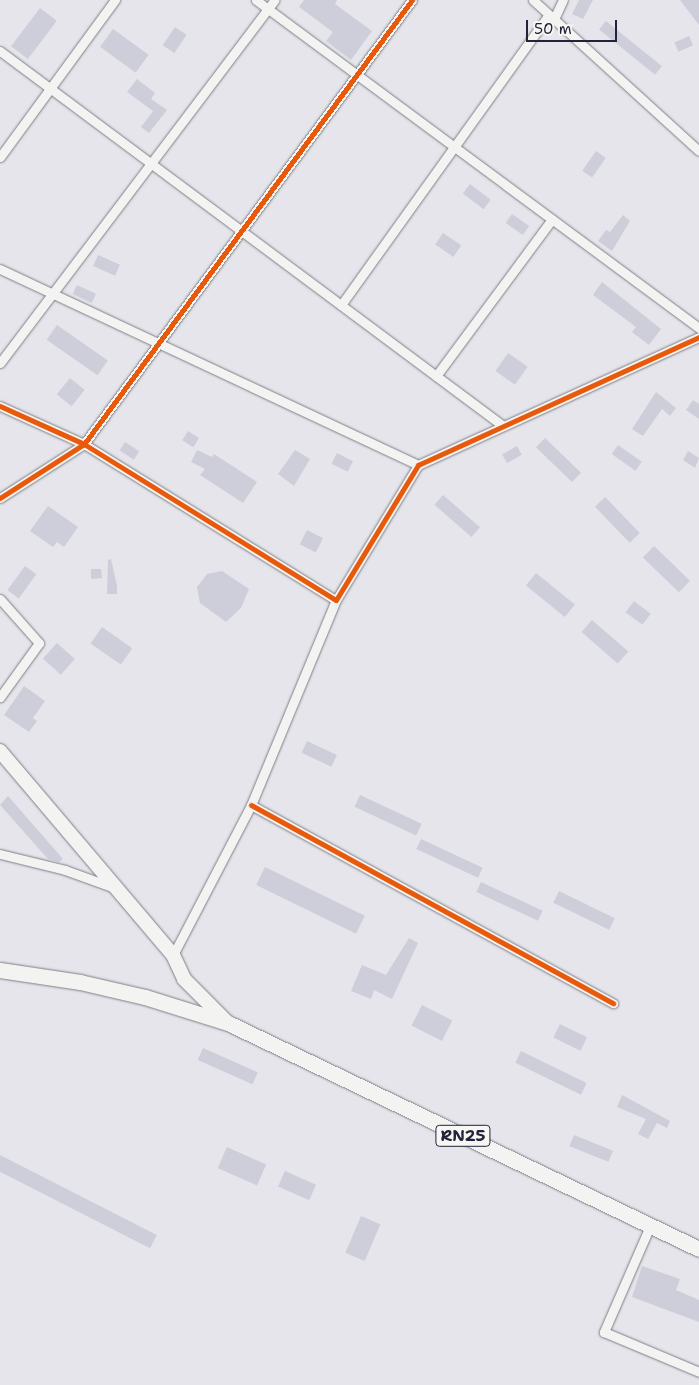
<!DOCTYPE html>
<style>
body{margin:0}
#map{position:relative;width:699px;height:1385px;overflow:hidden;background:#e5e5eb;font-family:"Shantell Sans",sans-serif}
div>[style]{position:absolute}
[style*='--x']{left:calc(var(--x)*1px);top:calc(var(--y)*1px);width:calc(var(--w)*1px);rotate:calc(var(--a)*1deg)}
.building>*{inset:0;background:#cecedb;transform-origin:0 0}
.roads{filter:drop-shadow(0 0 1px #7e7e86) drop-shadow(0 0 1px #7e7e86)}
.minor>*{height:9px;margin:-4.5px;padding:0 4.5px;transform-origin:4.5px;border-radius:4.5px;background:#f3f3f2}
.secondary>*{height:14px;margin:-7px;padding:0 7px;transform-origin:7px;border-radius:7px;background:#f3f3f2}
.primary>*{height:15px;margin:-7.5px;padding:0 7.5px;transform-origin:7.5px;border-radius:7.5px;background:#f3f3f2}
.cycleway>*{height:5px;margin:-2.5px;padding:0 2.5px;transform-origin:2.5px;border-radius:2.5px;background:#e8590c}
span{translate:-50% -50%;white-space:nowrap;text-align:center;line-height:1.15;-webkit-text-stroke:4px #f6f6f2;paint-order:stroke}
.shield-label span{padding:1px 4px;background:#f6f6f2;border:1px solid;border-radius:4px;-webkit-text-stroke-width:0}
.shield-label{font-size:16px;color:#22223b;font-weight:700}
.scale{position:absolute;left:526px;top:20px;width:91px;height:22px;box-sizing:border-box;border:2px solid #22223b;border-top:0;padding-left:6px;font-size:15px;line-height:18px;white-space:nowrap;color:#22223b;-webkit-text-stroke:4px #f6f6f2;paint-order:stroke}
</style>
<div id="map">
<div class="building">
<div style="clip-path:polygon(304px 0,337px 0,335px 4px,372px 31px,351px 60px,326px 41px,333px 32px,299px 7px)"></div>
<div style="clip-path:polygon(579px 0,593px 0,583px 19px,572px 14px)"></div>
<div style="clip-path:polygon(680px 0,699px 0,699px 25px)"></div>
<div style="left:40px;top:8px;width:21px;height:48px;rotate:37deg"></div>
<div style="left:606px;top:21px;width:72px;height:11px;rotate:39deg"></div>
<div style="left:175px;top:27px;width:14px;height:22px;rotate:34deg"></div>
<div style="left:113px;top:29px;width:44px;height:22px;rotate:36deg"></div>
<div style="left:689px;top:36px;width:10px;height:16px;rotate:66deg"></div>
<div style="clip-path:polygon(137px 79px,155px 93px,151px 99px,167px 110px,149px 133px,141px 127px,153px 111px,127px 92px)"></div>
<div style="left:596px;top:151px;width:12px;height:24px;rotate:35deg"></div>
<div style="left:470px;top:184px;width:26px;height:12px;rotate:37deg"></div>
<div style="left:512px;top:214px;width:21px;height:11px;rotate:35deg"></div>
<div style="clip-path:polygon(623px 215px,630px 221px,612px 251px,598px 241px,606px 230px,610px 232px)"></div>
<div style="left:443px;top:233px;width:22px;height:14px;rotate:34deg"></div>
<div style="left:98px;top:255px;width:24px;height:12px;rotate:24deg"></div>
<div style="clip-path:polygon(602px 282px,661px 329px,649px 345px,632px 332px,636px 327px,593px 295px)"></div>
<div style="left:77px;top:285px;width:21px;height:10px;rotate:25deg"></div>
<div style="left:57px;top:325px;width:62px;height:18px;rotate:35deg"></div>
<div style="left:508px;top:353px;width:24px;height:22px;rotate:35deg"></div>
<div style="left:70px;top:378px;width:19px;height:21px;rotate:39deg"></div>
<div style="clip-path:polygon(656px 392px,676px 408px,670px 416px,662px 409px,643px 436px,632px 429px)"></div>
<div style="clip-path:polygon(693px 400px,699px 404px,699px 419px,686px 410px)"></div>
<div style="left:188px;top:431px;width:13px;height:11px;rotate:32deg"></div>
<div style="left:545px;top:438px;width:50px;height:13px;rotate:44deg"></div>
<div style="left:125px;top:442px;width:17px;height:10px;rotate:33deg"></div>
<div style="left:618px;top:445px;width:29px;height:11px;rotate:35deg"></div>
<div style="left:517px;top:446px;width:10px;height:17px;rotate:61deg"></div>
<div style="clip-path:polygon(197px 450px,212px 457px,214px 454px,257px 482px,243px 503px,200px 475px,205px 469px,191px 462px)"></div>
<div style="clip-path:polygon(295px 450px,310px 459px,294px 486px,278px 474px)"></div>
<div style="clip-path:polygon(688px 451px,699px 458px,695px 468px,683px 460px)"></div>
<div style="left:337px;top:453px;width:18px;height:12px;rotate:27deg"></div>
<div style="left:443px;top:495px;width:49px;height:13px;rotate:41deg"></div>
<div style="left:605px;top:497px;width:50px;height:14px;rotate:46deg"></div>
<div style="clip-path:polygon(48px 506px,78px 527px,64px 547px,57px 542px,53px 547px,30px 531px)"></div>
<div style="left:307px;top:530px;width:18px;height:16px;rotate:27deg"></div>
<div style="left:654px;top:546px;width:50px;height:16px;rotate:44deg"></div>
<div style="clip-path:polygon(111px 559px,117px 586px,117px 594px,107px 594px,108px 560px)"></div>
<div style="left:25px;top:566px;width:14px;height:30px;rotate:36deg"></div>
<div style="clip-path:polygon(91px 569px,101px 569px,102px 578px,91px 579px)"></div>
<div style="clip-path:polygon(222px 571px,249px 589px,241px 608px,226px 622px,200px 603px,197px 587px,207px 574px)"></div>
<div style="left:536px;top:573px;width:50px;height:16px;rotate:39deg"></div>
<div style="left:634px;top:601px;width:21px;height:14px;rotate:37deg"></div>
<div style="left:592px;top:620px;width:48px;height:16px;rotate:41deg"></div>
<div style="left:102px;top:627px;width:37px;height:20px;rotate:35deg"></div>
<div style="left:57px;top:643px;width:24px;height:21px;rotate:42deg"></div>
<div style="clip-path:polygon(24px 686px,45px 701px,33px 718px,37px 721px,29px 732px,4px 715px)"></div>
<div style="left:307px;top:741px;width:33px;height:13px;rotate:25deg"></div>
<div style="left:360px;top:795px;width:68px;height:13px;rotate:25deg"></div>
<div style="clip-path:polygon(8px 796px,63px 859px,59px 862px,48px 859px,0 805px)"></div>
<div style="left:421px;top:839px;width:68px;height:11px;rotate:25deg"></div>
<div style="left:265px;top:867px;width:111px;height:20px;rotate:26deg"></div>
<div style="left:481px;top:882px;width:68px;height:11px;rotate:25deg"></div>
<div style="left:559px;top:891px;width:62px;height:13px;rotate:26deg"></div>
<div style="clip-path:polygon(409px 938px,418px 943px,392px 999px,374px 990px,371px 999px,351px 991px,362px 965px,386px 975px)"></div>
<div style="left:422px;top:1005px;width:34px;height:23px;rotate:27deg"></div>
<div style="left:560px;top:1024px;width:30px;height:15px;rotate:26deg"></div>
<div style="left:203px;top:1048px;width:60px;height:13px;rotate:24deg"></div>
<div style="left:521px;top:1051px;width:73px;height:13px;rotate:26deg"></div>
<div style="clip-path:polygon(622px 1095px,670px 1121px,667px 1128px,657px 1123px,648px 1139px,638px 1134px,646px 1119px,617px 1107px)"></div>
<div style="left:574px;top:1135px;width:42px;height:12px;rotate:22deg"></div>
<div style="left:227px;top:1147px;width:43px;height:23px;rotate:24deg"></div>
<div style="left:0;top:1155px;width:176px;height:15px;rotate:27deg"></div>
<div style="left:285px;top:1171px;width:34px;height:17px;rotate:24deg"></div>
<div style="left:361px;top:1216px;width:21px;height:40px;rotate:23deg"></div>
<div style="clip-path:polygon(642px 1266px,680px 1279px,676px 1290px,699px 1300px,699px 1322px,632px 1297px)"></div>
</div>
<div class="roads">
<div class="minor">
<div style="--x:256;--y:0;--w:551;--a:36.52"></div>
<div style="--x:533;--y:0;--w:224;--a:42.3"></div>
<div style="--x:554;--y:19;--w:21;--a:-65"></div>
<div style="--x:0;--y:51;--w:626;--a:36.69"></div>
<div style="--x:0;--y:157;--w:195;--a:-53.8"></div>
<div style="--x:0;--y:269;--w:462;--a:25.1"></div>
<div style="--x:341;--y:305;--w:357;--a:-54.4"></div>
<div style="--x:0;--y:363;--w:455;--a:-52.9"></div>
<div style="--x:436;--y:376;--w:195;--a:-53.5"></div>
<div style="--x:0;--y:406;--w:92;--a:24.3"></div>
<div style="--x:84;--y:444;--w:296;--a:31.8"></div>
<div style="--x:336;--y:600;--w:158;--a:-58.7"></div>
<div style="--x:418;--y:465;--w:309;--a:-24.5"></div>
<div style="--x:0;--y:498;--w:100;--a:-32.7"></div>
<div style="--x:84;--y:444;--w:552;--a:-53.55"></div>
<div style="--x:0;--y:599;--w:59;--a:48.4"></div>
<div style="--x:39;--y:643;--w:67;--a:125.8"></div>
<div style="--x:251;--y:805;--w:413;--a:28.7"></div>
<div style="--x:0;--y:854;--w:67;--a:13.8"></div>
<div style="--x:65;--y:870;--w:53;--a:19.8"></div>
<div style="--x:173;--y:955;--w:169;--a:-62.5"></div>
<div style="--x:251;--y:805;--w:222;--a:-67.5"></div>
<div style="--x:650;--y:1226;--w:116;--a:113.5"></div>
<div style="--x:604;--y:1332;--w:103;--a:22.8"></div>
</div>
<div class="secondary">
<div style="--x:0;--y:751;--w:267;--a:49.7"></div>
<div style="--x:173;--y:955;--w:26;--a:65"></div>
<div style="--x:184;--y:979;--w:62;--a:45"></div>
</div>
<div class="primary">
<div style="--x:0;--y:970;--w:81;--a:8.5"></div>
<div style="--x:80;--y:982;--w:67;--a:13"></div>
<div style="--x:145;--y:997;--w:87;--a:17.4"></div>
<div style="--x:228;--y:1023;--w:522;--a:25.63"></div>
</div>
</div>
<div class="cycleway">
<div style="--x:0;--y:406;--w:92;--a:24.3"></div>
<div style="--x:84;--y:444;--w:296;--a:31.8"></div>
<div style="--x:336;--y:600;--w:158;--a:-58.7"></div>
<div style="--x:418;--y:465;--w:309;--a:-24.5"></div>
<div style="--x:0;--y:498;--w:100;--a:-32.7"></div>
<div style="--x:84;--y:444;--w:552;--a:-53.55"></div>
<div style="--x:251;--y:805;--w:413;--a:28.7"></div>
</div>
<div class="shield-label">
<span style="left:463px;top:1136px">RN25</span>
</div>
<div class="scale">50 m</div>
</div>
